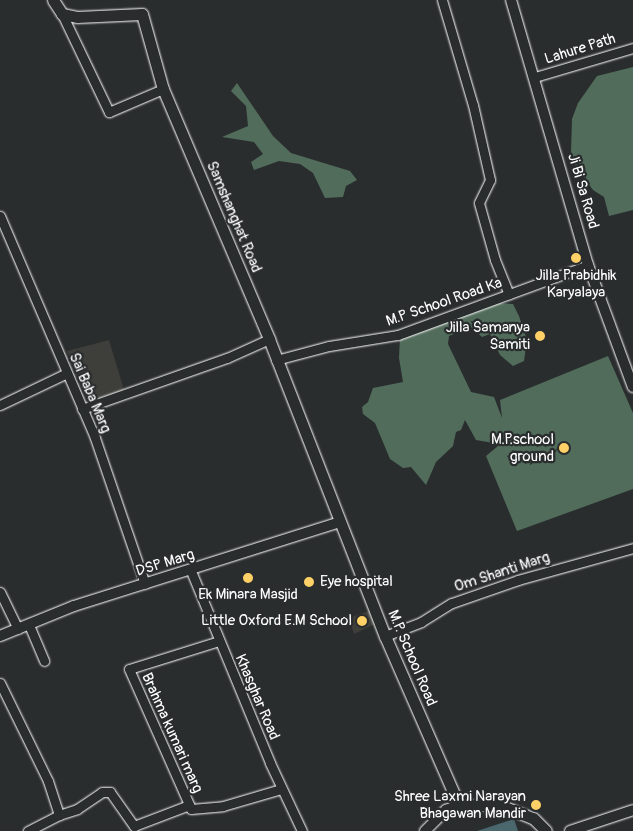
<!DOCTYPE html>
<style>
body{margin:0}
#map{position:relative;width:633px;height:831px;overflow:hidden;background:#2a2d2e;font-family:Pangolin,sans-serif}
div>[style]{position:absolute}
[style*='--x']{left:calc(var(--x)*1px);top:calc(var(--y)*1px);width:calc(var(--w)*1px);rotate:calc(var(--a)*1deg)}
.built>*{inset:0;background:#3e3e3a}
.green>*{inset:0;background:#516c5b}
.water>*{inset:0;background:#4a676e}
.roads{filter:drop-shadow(0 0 1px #fff) drop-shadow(0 0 1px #fff)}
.minor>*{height:9px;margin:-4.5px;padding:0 4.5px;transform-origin:4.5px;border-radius:4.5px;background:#2a2d2e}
.tertiary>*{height:10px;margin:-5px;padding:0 5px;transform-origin:5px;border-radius:5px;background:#2a2d2e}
.secondary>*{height:11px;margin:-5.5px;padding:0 5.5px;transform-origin:5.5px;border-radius:5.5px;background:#2a2d2e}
.dots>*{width:14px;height:14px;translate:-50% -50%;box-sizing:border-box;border:2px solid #2a2d2e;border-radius:50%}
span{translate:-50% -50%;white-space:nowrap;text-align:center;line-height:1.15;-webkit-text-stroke:4.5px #2a2d2e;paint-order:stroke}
.street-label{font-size:15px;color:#fff}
.poi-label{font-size:15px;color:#fff}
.right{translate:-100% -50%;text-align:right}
.left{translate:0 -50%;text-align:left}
</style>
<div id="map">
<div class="built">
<div style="clip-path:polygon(109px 340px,124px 390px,90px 403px,67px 351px)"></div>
<div style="clip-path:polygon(372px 610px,375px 624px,354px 634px,349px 618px)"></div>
</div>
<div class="green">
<div style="clip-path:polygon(633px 67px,633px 210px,609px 216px,604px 197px,593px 190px,576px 167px,571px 152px,572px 119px,578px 103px,597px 76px)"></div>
<div style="clip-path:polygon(237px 83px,273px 136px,291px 153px,350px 171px,357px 180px,346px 186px,343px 197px,325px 198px,313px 173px,300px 164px,279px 161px,254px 170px,251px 162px,263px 154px,254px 142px,222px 137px,248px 126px,246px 106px,231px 91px)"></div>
<div style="clip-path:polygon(496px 303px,513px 304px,519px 316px,527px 340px,524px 361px,513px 366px,500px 355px,490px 334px,482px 337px,471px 327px,449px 336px,448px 344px,471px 392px,494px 397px,502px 418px,500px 400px,608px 356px,633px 413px,633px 489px,517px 531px,486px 456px,504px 441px,503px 435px,499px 444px,476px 440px,465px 420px,461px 430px,456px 432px,453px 446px,436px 462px,426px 485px,411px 467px,403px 468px,390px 459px,375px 423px,363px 414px,362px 407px,368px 402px,373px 388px,403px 382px,399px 358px,400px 337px)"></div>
</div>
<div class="water">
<div style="clip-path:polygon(514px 819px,518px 831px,477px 831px)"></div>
</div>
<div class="roads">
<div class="minor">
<div style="--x:442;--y:0;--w:109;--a:73.6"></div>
<div style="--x:473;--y:105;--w:77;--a:77.2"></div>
<div style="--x:490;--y:180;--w:25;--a:116"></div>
<div style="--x:479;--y:203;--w:59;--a:74.3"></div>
<div style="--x:495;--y:260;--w:37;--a:68"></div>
<div style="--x:62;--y:14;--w:109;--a:64.4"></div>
<div style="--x:109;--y:112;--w:59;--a:-23.1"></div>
<div style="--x:535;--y:77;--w:102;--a:-16.5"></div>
<div style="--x:0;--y:216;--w:241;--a:66.8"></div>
<div style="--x:95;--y:438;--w:154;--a:71.1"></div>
<div style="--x:276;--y:360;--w:55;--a:-14.8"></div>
<div style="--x:329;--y:346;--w:70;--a:-9.1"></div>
<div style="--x:398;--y:335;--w:202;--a:-20.2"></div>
<div style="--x:0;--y:405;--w:74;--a:-25.5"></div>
<div style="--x:82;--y:409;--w:154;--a:-19.4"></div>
<div style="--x:227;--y:358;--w:46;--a:-24.3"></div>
<div style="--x:191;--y:571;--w:208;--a:67.6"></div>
<div style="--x:270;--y:763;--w:75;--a:64.8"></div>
<div style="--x:0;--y:592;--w:41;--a:64.1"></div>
<div style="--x:29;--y:625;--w:39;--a:67"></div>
<div style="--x:385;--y:636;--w:39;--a:-21"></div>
<div style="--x:421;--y:622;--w:36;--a:-32"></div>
<div style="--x:452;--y:603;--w:70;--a:-19.2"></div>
<div style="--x:518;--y:580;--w:119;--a:-15.5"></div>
<div style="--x:219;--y:641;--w:94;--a:162.7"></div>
<div style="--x:129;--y:669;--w:153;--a:66.1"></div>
<div style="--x:191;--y:809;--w:32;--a:-5"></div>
<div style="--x:223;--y:806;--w:60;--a:-16.3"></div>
<div style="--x:0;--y:683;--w:109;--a:63.9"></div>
<div style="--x:48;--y:781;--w:36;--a:72"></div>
<div style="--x:59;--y:815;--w:35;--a:153"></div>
<div style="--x:59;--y:815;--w:19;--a:-18"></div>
<div style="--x:77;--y:809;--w:30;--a:-34"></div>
<div style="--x:102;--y:792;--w:8;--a:0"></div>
<div style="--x:110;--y:792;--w:42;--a:54.8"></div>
<div style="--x:134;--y:826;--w:59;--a:-20.9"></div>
</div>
<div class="tertiary">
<div style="--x:511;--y:0;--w:276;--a:73.8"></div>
<div style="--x:588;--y:265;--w:130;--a:69.8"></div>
<div style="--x:0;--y:636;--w:80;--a:-22.1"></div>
<div style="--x:74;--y:606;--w:279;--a:-17.5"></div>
<div style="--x:425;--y:831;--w:30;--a:-45"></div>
<div style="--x:446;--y:810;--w:14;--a:-21"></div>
<div style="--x:570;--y:831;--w:66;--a:-18.4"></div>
</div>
<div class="secondary">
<div style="--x:53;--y:0;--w:17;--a:57"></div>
<div style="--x:62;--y:14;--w:15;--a:11"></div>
<div style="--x:77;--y:17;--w:65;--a:-2.6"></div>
<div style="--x:142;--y:14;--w:78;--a:74.4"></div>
<div style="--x:163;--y:89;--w:272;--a:67"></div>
<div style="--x:269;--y:339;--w:319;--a:68.7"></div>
<div style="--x:385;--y:636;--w:184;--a:66.4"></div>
<div style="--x:459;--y:805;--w:41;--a:0"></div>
<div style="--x:500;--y:805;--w:35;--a:22"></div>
<div style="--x:533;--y:818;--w:18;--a:45"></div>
</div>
</div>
<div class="dots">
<div style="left:576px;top:258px;background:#ffd166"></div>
<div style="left:540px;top:336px;background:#ffd166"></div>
<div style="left:564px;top:448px;background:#ffd166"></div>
<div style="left:248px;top:578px;background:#ffd166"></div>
<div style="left:309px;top:582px;background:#ffd166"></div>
<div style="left:362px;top:621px;background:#ffd166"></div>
<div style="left:536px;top:805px;background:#ffd166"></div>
</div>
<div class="street-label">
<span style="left:580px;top:49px;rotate:-17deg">Lahure Path</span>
<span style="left:583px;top:191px;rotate:74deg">Ji Bi Sa Road</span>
<span style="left:234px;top:217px;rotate:67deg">Samshanghat Road</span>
<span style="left:444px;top:302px;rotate:-19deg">M.P School Road Ka</span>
<span style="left:90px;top:393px;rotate:67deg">Sai Baba Marg</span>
<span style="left:165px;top:563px;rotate:-17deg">DSP Marg</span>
<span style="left:502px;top:572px;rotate:-18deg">Om Shanti Marg</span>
<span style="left:412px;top:658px;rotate:67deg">M.P. School Road</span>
<span style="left:257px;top:697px;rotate:67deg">Khasghar Road</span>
<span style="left:172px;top:733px;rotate:66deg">Brahma kumari marg</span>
</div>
<div class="poi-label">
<span style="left:576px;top:284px">Jilla Prabidhik<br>Karyalaya</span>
<span class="right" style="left:530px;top:336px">Jilla Samanya<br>Samiti</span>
<span class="right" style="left:554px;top:448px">M.P.school<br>ground</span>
<span class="left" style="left:320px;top:582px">Eye hospital</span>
<span style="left:248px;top:595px">Ek Minara Masjid</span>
<span class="right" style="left:352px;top:621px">Little Oxford E.M School</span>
<span class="right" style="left:526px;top:805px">Shree Laxmi Narayan<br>Bhagawan Mandir</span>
</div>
</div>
